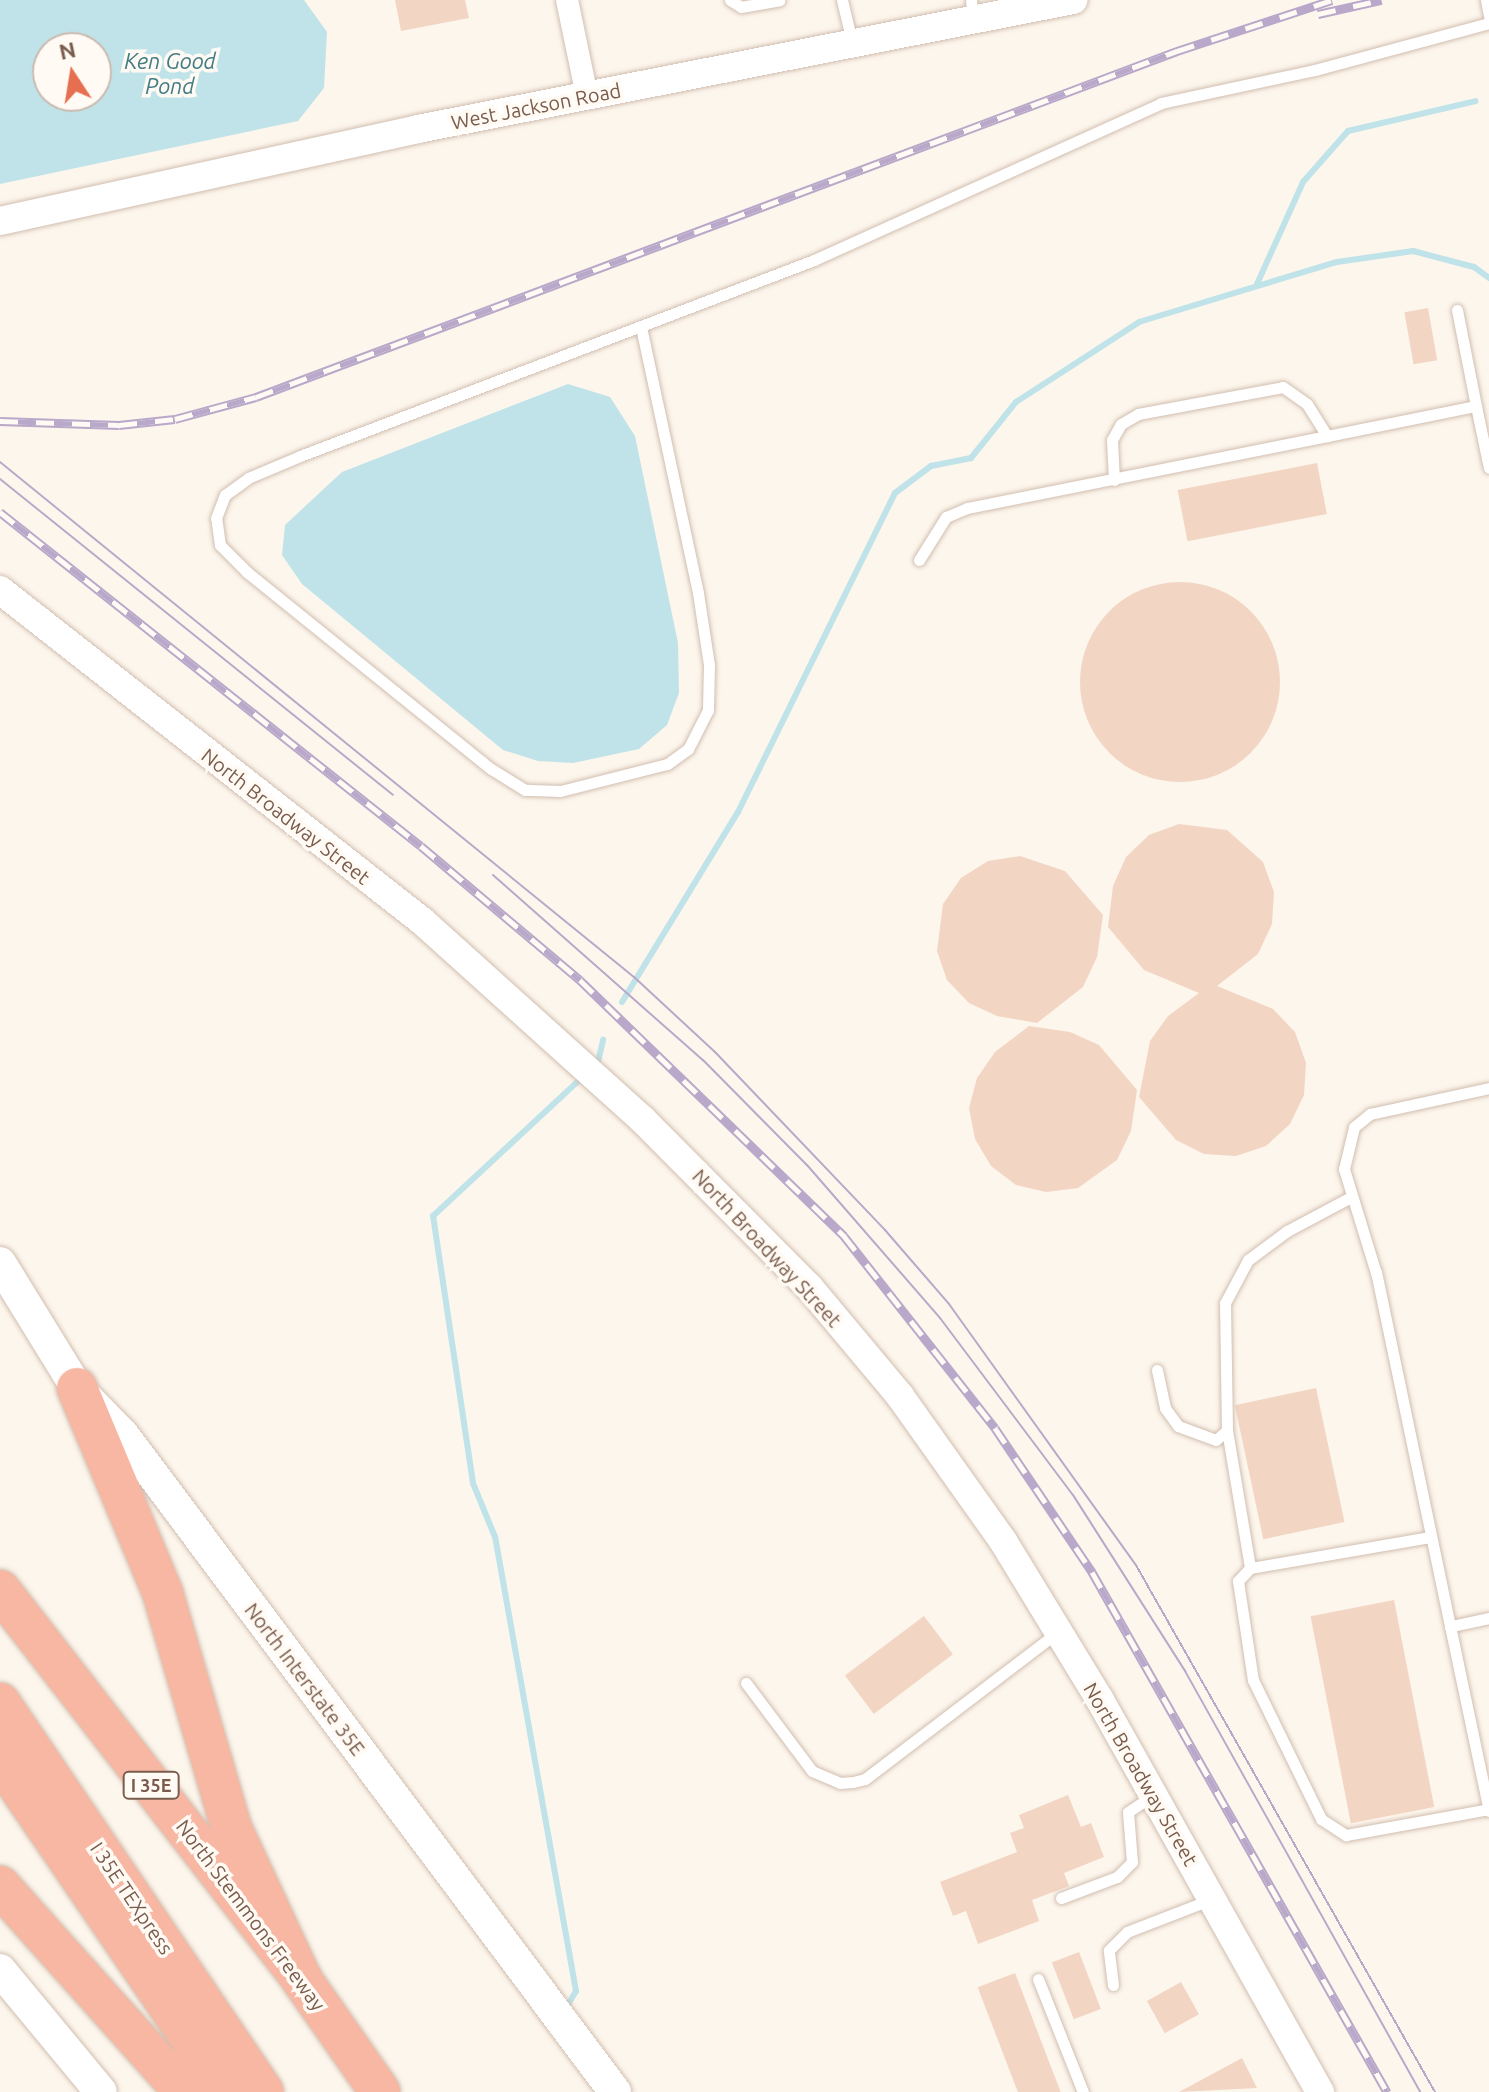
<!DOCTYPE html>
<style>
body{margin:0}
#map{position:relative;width:1489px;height:2092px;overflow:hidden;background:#fdf6ec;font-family:Ubuntu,sans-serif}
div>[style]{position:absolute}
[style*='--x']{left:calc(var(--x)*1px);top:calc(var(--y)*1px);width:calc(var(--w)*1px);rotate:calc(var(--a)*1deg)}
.water>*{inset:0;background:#bfe3e8}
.stream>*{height:6px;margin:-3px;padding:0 3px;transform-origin:3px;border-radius:3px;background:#bfe3e8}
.building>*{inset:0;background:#f3d5c3;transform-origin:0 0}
.round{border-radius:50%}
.roads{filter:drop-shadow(0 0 2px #d1beb0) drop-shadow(0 0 2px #d1beb0)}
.service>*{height:11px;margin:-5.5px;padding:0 5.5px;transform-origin:5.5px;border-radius:5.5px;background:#fff}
.minor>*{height:22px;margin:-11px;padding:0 11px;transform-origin:11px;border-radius:11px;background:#fff}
.tertiary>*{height:28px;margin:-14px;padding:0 14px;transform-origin:14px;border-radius:14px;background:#fff}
.secondary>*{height:32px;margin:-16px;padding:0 16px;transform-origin:16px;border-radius:16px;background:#fff}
.motorway>*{height:40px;margin:-20px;padding:0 20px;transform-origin:20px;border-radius:20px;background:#f7b7a3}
.tram>*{height:2px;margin:-1px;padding:0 1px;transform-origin:1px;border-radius:1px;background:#b9a8c9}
.rail>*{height:9px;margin-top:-4.5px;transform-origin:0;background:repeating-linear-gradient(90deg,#fffaf3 0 18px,#b9a8c9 0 36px);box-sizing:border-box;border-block:2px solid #b9a8c9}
span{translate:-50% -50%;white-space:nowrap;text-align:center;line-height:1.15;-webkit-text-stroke:7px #fffaf3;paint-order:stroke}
.shield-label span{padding:2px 6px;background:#fffaf3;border:2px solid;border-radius:6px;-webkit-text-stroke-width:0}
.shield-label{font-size:18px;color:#7a5c4d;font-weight:700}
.street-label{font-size:20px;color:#7a5c4d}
.water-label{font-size:22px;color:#437c86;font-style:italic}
.north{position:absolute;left:32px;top:32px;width:80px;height:80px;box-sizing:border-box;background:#fffaf3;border:2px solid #cabbb1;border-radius:50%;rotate:348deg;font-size:22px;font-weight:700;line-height:32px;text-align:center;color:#7a5c4d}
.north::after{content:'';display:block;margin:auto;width:28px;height:36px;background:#e76f51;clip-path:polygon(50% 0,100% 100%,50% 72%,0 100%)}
</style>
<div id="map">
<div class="water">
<div style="clip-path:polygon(evenodd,0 0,304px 0,327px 32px,324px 88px,298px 121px,0 184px,0 0,96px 48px,96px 96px,48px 96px,48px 48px,96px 48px)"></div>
<div style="clip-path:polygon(568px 384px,610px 397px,635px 436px,678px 643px,679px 693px,667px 725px,639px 749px,573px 763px,538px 761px,503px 750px,302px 584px,282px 555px,285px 525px,342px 472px)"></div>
</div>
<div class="stream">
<div style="--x:1257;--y:284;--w:112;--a:-65.7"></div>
<div style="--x:1303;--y:182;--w:68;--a:-48.6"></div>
<div style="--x:1348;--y:131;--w:131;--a:-13.2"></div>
<div style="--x:622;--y:1002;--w:223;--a:-58.6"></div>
<div style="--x:738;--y:812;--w:356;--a:-63.8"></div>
<div style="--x:895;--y:493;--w:45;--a:-36.9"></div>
<div style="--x:931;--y:466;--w:41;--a:-11.3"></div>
<div style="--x:971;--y:458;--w:72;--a:-51.2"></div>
<div style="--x:1016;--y:402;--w:147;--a:-33"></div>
<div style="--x:1139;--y:322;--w:207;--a:-16.9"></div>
<div style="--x:1337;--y:262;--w:77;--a:-8.2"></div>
<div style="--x:1413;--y:251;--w:63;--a:14.7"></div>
<div style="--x:1474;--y:267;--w:19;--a:36"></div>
<div style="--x:598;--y:1062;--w:23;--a:-77"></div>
<div style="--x:569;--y:2003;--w:14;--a:-60"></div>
<div style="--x:576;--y:1991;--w:461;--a:-100.1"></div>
<div style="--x:495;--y:1537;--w:58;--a:-112.2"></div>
<div style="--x:473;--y:1483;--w:270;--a:-98.5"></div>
<div style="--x:433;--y:1216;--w:197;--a:-42.9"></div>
</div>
<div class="building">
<div style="clip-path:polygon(395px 0,465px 0,469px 18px,401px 31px)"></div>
<div style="left:1428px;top:308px;width:53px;height:24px;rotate:80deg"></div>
<div style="left:1317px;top:463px;width:52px;height:142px;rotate:79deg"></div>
<div class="round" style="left:1080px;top:582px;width:200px;height:200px"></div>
<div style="clip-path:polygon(1179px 824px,1227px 830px,1263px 862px,1274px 892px,1272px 924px,1258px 954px,1217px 986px,1273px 1009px,1295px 1032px,1306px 1063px,1304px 1095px,1290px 1124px,1266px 1146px,1236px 1156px,1204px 1154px,1176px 1140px,1139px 1097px,1150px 1041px,1168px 1016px,1199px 993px,1144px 970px,1108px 927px,1113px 886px,1126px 857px,1149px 835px)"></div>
<div style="clip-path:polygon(1020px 856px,1065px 871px,1103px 915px,1097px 957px,1083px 987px,1037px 1023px,997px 1016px,969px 1003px,947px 980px,937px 951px,943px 904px,961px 878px,988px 861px)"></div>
<div style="clip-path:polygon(1029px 1026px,1070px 1032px,1099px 1045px,1137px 1090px,1131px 1131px,1117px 1160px,1078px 1188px,1046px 1192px,1016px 1185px,991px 1166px,975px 1139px,969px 1108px,977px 1078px,995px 1052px)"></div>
<div style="left:1316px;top:1388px;width:137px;height:83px;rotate:78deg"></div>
<div style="left:1394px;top:1600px;width:211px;height:85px;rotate:79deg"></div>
<div style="left:924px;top:1616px;width:48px;height:99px;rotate:53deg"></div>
<div style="clip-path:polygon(1068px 1795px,1081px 1827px,1091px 1823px,1104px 1857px,1064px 1873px,1069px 1886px,1032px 1900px,1039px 1921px,978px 1944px,966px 1911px,953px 1916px,940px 1882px,1017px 1852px,1010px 1833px,1024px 1828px,1019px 1815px)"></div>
<div style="left:1079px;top:1952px;width:61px;height:29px;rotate:69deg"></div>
<div style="left:1015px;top:1973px;width:128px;height:40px;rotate:69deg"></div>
<div style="left:1181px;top:1982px;width:37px;height:39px;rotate:61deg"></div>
<div style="clip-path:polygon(1242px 2058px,1257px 2088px,1179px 2092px)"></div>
</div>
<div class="roads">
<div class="service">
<div style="--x:730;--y:0;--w:13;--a:32"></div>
<div style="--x:741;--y:7;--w:39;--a:-10"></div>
<div style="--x:842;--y:0;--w:43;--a:76.6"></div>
<div style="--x:971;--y:0;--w:20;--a:84"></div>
<div style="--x:1486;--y:0;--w:16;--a:79"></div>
<div style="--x:1457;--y:310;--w:98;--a:78.8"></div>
<div style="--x:641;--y:327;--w:272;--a:77.9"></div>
<div style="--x:698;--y:593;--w:73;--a:81.3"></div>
<div style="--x:709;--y:665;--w:45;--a:91.3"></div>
<div style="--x:708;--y:710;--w:44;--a:117.1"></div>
<div style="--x:688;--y:749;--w:26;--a:144"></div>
<div style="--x:667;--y:764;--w:110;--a:165.8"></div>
<div style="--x:560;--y:791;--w:35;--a:-178"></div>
<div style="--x:525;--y:790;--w:40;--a:-148"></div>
<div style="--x:491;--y:769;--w:314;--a:-141.1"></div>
<div style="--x:247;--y:572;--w:38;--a:-135"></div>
<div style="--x:220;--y:545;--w:27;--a:-98"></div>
<div style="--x:216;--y:518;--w:25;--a:-69"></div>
<div style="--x:225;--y:495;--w:29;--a:-36"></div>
<div style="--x:248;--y:478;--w:56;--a:-22.9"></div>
<div style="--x:300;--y:456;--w:550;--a:-20.87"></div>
<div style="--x:814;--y:260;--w:381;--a:-24.3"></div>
<div style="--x:1161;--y:103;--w:157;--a:-12.1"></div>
<div style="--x:1315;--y:70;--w:180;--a:-15.1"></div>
<div style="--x:1114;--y:480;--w:40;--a:-92.9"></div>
<div style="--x:1112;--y:440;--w:18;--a:-61"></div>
<div style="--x:1121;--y:424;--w:20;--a:-30"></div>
<div style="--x:1138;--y:414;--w:147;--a:-10.5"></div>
<div style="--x:1283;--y:387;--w:29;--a:35"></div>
<div style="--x:1307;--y:404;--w:38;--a:58"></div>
<div style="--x:1327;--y:436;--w:152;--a:-11.4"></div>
<div style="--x:1476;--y:406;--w:63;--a:78.2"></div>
<div style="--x:919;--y:560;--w:51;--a:-57.9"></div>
<div style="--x:946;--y:517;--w:23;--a:-23"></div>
<div style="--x:967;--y:508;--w:367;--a:-11.3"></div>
<div style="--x:1157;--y:1370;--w:39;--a:78"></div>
<div style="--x:1165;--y:1408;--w:22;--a:54"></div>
<div style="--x:1178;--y:1426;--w:40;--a:20.2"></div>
<div style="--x:1216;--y:1440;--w:15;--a:-42"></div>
<div style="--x:1227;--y:1430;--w:127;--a:-90.9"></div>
<div style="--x:1225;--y:1303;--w:49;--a:-61.9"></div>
<div style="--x:1248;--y:1260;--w:49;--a:-36.6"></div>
<div style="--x:1287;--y:1231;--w:72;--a:-28"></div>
<div style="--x:1227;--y:1430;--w:140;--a:80.5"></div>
<div style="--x:1430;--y:1537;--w:183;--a:170.2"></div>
<div style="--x:1250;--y:1568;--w:18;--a:133"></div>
<div style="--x:1238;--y:1581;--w:100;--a:81.4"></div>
<div style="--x:1253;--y:1680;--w:155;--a:63.9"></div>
<div style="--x:1321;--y:1819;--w:30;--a:33"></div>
<div style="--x:1346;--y:1835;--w:145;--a:-10.3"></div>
<div style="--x:1489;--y:1618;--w:40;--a:168"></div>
<div style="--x:1450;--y:1626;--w:189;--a:78.1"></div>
<div style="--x:1450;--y:1626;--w:361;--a:-101.8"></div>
<div style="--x:1376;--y:1273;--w:109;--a:-107.1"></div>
<div style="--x:1344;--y:1169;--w:43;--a:-76.6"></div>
<div style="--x:1354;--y:1127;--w:21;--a:-39"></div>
<div style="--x:1370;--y:1114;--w:122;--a:-12.3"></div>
<div style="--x:746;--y:1683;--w:110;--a:53.1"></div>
<div style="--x:812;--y:1771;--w:30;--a:23"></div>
<div style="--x:840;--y:1783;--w:13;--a:-4"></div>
<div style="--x:853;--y:1782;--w:12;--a:-14"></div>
<div style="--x:865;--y:1779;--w:243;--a:-37.3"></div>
<div style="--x:1061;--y:1898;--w:60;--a:-20.6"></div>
<div style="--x:1117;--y:1877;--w:21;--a:-45"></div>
<div style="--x:1132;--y:1862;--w:50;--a:-94.6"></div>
<div style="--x:1128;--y:1812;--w:30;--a:-34"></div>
<div style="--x:1038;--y:1979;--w:122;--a:68.3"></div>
<div style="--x:1113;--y:1985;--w:35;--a:-97"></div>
<div style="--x:1109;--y:1950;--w:25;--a:-45"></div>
<div style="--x:1127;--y:1932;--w:91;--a:-21.2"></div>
</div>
<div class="minor">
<div style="--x:567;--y:0;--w:98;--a:78.2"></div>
</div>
<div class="tertiary">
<div style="--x:0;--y:221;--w:428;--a:-12.4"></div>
<div style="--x:418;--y:129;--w:668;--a:-11.14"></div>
<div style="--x:0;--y:590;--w:536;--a:38.11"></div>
<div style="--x:422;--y:921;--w:297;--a:42"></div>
<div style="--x:643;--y:1120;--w:235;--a:45.2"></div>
<div style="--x:809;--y:1287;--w:142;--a:50.1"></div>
<div style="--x:900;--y:1396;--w:178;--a:54.6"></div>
<div style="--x:1003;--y:1541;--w:186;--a:58.6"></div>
<div style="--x:1100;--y:1700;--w:450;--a:60.7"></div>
</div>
<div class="secondary">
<div style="--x:0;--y:1263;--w:147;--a:58.4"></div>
<div style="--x:77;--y:1388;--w:66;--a:45.6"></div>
<div style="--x:123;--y:1435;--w:821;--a:53.17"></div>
<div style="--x:0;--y:1970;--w:158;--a:50.4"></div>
</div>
<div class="motorway">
<div style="--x:77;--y:1388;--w:223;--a:67.3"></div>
<div style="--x:163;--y:1594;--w:243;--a:73.7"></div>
<div style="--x:231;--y:1827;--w:169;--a:65.1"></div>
<div style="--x:0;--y:1590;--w:493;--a:52.2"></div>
<div style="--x:302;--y:1980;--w:136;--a:55.1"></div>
<div style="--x:0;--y:1703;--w:470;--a:55.9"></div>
<div style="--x:0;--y:1759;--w:403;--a:55.7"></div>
<div style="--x:0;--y:1886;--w:276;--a:48.2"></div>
</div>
</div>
<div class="tram">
<div style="--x:0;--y:462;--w:817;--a:39.09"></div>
<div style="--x:634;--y:977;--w:110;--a:42.8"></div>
<div style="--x:715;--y:1052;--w:246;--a:46.3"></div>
<div style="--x:885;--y:1230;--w:98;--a:49.1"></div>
<div style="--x:949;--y:1304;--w:323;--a:54.4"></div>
<div style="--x:1137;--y:1567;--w:604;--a:60.42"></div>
<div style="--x:0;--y:479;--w:504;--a:38.8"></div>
<div style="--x:493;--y:875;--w:280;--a:41.4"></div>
<div style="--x:703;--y:1060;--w:148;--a:45.3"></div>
<div style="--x:807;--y:1165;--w:203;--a:49"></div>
<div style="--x:940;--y:1318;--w:221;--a:53.1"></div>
<div style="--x:1073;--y:1495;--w:209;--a:57.5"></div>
<div style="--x:1185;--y:1671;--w:482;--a:60.8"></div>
</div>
<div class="rail">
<div style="--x:1318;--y:14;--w:65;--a:-12.5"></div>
<div style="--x:0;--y:421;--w:119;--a:1.9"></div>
<div style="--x:119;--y:425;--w:56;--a:-6.1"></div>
<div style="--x:175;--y:419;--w:84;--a:-15.2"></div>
<div style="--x:256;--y:397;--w:984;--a:-20.59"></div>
<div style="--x:1177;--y:51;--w:163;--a:-18.2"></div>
<div style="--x:0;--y:512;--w:537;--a:38.43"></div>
<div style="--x:421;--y:846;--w:208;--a:40.1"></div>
<div style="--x:580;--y:980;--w:368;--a:44.1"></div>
<div style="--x:844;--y:1236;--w:244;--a:51.8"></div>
<div style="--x:995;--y:1428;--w:174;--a:56"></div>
<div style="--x:1092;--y:1572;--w:598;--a:60.43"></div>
</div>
<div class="shield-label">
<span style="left:151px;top:1785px">I 35E</span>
</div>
<div class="street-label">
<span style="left:536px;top:106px;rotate:-11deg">West Jackson Road</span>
<span style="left:286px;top:816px;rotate:38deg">North Broadway Street</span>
<span style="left:767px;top:1248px;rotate:47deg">North Broadway Street</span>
<span style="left:305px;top:1679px;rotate:53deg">North Interstate 35E</span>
<span style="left:1141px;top:1774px;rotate:60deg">North Broadway Street</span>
<span style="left:132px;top:1898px;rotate:56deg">I 35E TEXpress</span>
<span style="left:251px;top:1915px;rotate:53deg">North Stemmons Freeway</span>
</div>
<div class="water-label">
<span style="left:170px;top:73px">Ken Good<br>Pond</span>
</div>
<div class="north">N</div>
</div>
